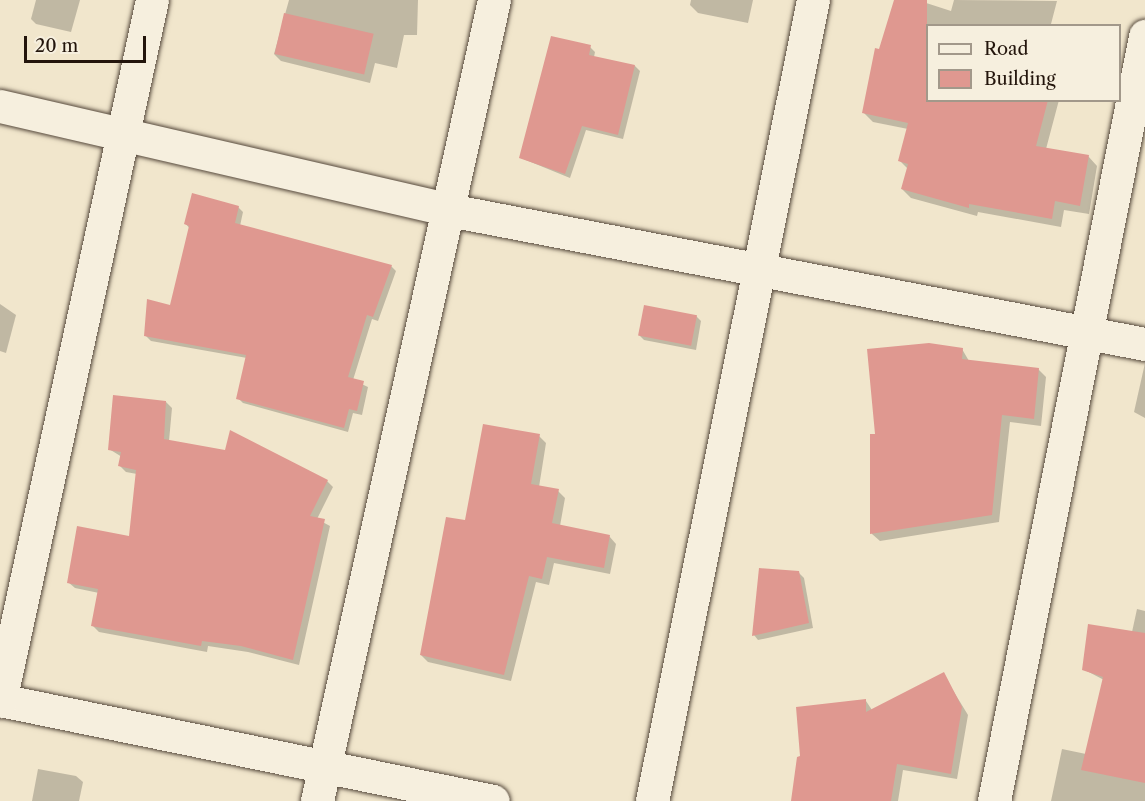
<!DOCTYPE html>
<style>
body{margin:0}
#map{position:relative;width:1145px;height:801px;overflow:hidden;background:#f1e6cc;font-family:"Libre Caslon Text",serif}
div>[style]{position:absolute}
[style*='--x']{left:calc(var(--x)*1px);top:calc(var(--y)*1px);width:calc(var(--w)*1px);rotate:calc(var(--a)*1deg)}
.shadow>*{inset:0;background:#0003}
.building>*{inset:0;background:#df9890;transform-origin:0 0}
.roads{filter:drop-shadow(0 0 2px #56493c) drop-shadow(0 0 2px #56493c)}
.street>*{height:33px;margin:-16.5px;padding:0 16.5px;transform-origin:16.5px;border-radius:16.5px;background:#f6efde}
span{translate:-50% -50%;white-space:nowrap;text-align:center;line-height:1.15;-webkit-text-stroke:4.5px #f6efde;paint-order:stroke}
.legend{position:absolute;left:926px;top:24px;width:195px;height:78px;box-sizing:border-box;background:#f6efde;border:2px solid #a2988a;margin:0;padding:8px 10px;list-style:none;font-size:18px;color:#23150c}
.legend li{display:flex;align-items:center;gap:12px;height:30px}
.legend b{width:30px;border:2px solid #a2988a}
.scale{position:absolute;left:24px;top:36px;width:122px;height:27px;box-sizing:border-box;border:3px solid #23150c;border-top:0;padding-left:8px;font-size:18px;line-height:21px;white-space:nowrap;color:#23150c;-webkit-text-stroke:4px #f6efde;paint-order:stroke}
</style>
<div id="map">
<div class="shadow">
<div style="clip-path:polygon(36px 0,80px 0,71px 32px,36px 24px,31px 19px)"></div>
<div style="clip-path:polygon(289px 0,418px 0,417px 35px,404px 35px,397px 68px,375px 63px,370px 83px,281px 61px,274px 54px)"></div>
<div style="clip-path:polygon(691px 0,753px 0,748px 23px,698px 13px,690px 5px)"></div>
<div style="clip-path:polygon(895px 0,917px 0,951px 11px,954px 0,1057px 1px,1051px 24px,1056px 26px,928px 26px,928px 100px,1059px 100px,1046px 149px,1088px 156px,1097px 166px,1089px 214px,1064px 210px,1061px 227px,978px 212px,977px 216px,911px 198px,902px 189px,908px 169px,900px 161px,908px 129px,873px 122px,864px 113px)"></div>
<div style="clip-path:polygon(590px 47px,595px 52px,594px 57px,635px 66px,640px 71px,623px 139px,586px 130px,570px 178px,521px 158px)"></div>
<div style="clip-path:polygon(238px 207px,243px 212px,240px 226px,391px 266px,396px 271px,378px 321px,372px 319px,353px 380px,368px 387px,362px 415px,353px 413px,348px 432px,243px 403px,238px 398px,247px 358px,151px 341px,146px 336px,172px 307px,190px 229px,186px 224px)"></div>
<div style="clip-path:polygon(0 304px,16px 315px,6px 353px,0 351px)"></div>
<div style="clip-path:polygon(696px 316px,701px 321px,696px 350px,644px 340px,639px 335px)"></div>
<div style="clip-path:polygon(962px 349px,969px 361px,1038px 369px,1046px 377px,1041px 426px,1010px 422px,999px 522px,880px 541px,872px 534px,877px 436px)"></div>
<div style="clip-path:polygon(1145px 363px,1145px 418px,1134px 412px)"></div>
<div style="clip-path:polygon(166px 402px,172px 408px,169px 441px,327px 481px,333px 487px,317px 519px,330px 526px,299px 665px,248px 652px,208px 646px,207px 652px,99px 632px,93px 626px,99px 593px,75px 588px,68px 582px,131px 538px,137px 474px,126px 472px,120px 466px,122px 457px,109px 449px)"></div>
<div style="clip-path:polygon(539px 436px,546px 443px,539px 487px,558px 491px,565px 498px,560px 526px,609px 536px,616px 544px,610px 574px,554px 563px,549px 585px,536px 582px,511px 681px,428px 662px,421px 655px,467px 522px)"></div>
<div style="clip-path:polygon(799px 573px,804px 578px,813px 628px,758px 640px,754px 635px)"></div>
<div style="clip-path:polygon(1137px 609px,1145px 611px,1145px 801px,1051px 801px,1062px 749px,1086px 754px,1104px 680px,1083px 669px,1132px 632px)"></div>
<div style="clip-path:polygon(943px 674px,968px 715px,957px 779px,903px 770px,898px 801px,799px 801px,866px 701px,872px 710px)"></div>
<div style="clip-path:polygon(38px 769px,76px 776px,83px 782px,79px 801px,32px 801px)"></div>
</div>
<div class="building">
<div style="clip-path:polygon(894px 0,927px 0,927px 100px,1048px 100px,1036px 146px,1089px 155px,1080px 206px,1055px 201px,1052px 219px,969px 204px,969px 208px,901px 189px,908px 164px,898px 161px,908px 123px,862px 113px,875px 48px,879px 49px)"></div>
<div style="left:284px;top:13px;width:92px;height:42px;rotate:13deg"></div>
<div style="clip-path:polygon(551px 36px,591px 45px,589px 55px,635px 65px,618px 135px,582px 126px,565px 174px,519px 158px)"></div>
<div style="clip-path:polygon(192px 193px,239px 206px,235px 223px,392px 265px,373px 317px,367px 315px,348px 377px,364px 381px,357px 411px,349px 409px,344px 428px,236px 399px,246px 355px,144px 336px,147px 299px,170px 305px,189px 226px,184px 224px)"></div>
<div style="left:644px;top:305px;width:54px;height:31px;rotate:11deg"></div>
<div style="clip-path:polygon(929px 343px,963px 348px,962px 359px,1039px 368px,1034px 419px,1002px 415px,992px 515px,870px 534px,870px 434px,875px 434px,867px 349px)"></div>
<div style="clip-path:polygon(113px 395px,166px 401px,164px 439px,225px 450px,230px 430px,328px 480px,310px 516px,325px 519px,293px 660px,241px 646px,202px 641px,201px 646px,91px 626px,98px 589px,67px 583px,77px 526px,129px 536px,136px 470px,118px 466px,121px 452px,108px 450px)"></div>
<div style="clip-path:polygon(483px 424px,540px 434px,531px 484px,559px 489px,552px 523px,610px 535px,604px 568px,547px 557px,542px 579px,529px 576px,504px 675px,420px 655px,446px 517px,465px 520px)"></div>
<div style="clip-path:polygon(759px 568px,799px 571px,809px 623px,752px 636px)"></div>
<div style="clip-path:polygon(1088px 624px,1145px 633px,1145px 783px,1081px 770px,1103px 677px,1082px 670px)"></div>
<div style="clip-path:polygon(944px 672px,962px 707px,951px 774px,897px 764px,891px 801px,791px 801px,797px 757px,800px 756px,796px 707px,866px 699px,866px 712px)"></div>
</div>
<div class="roads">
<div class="street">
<div style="--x:0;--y:106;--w:461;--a:13"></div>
<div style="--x:449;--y:210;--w:709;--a:10.9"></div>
<div style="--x:0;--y:700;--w:503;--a:11.58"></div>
<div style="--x:0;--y:701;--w:717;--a:-77.77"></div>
<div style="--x:317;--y:801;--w:820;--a:-77.54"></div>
<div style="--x:652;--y:801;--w:817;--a:-78.64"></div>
<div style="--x:994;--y:801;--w:780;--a:-78.83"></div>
</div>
</div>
<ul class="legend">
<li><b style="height:8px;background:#f6efde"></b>Road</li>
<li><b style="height:16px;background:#df9890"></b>Building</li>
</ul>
<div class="scale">20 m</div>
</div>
